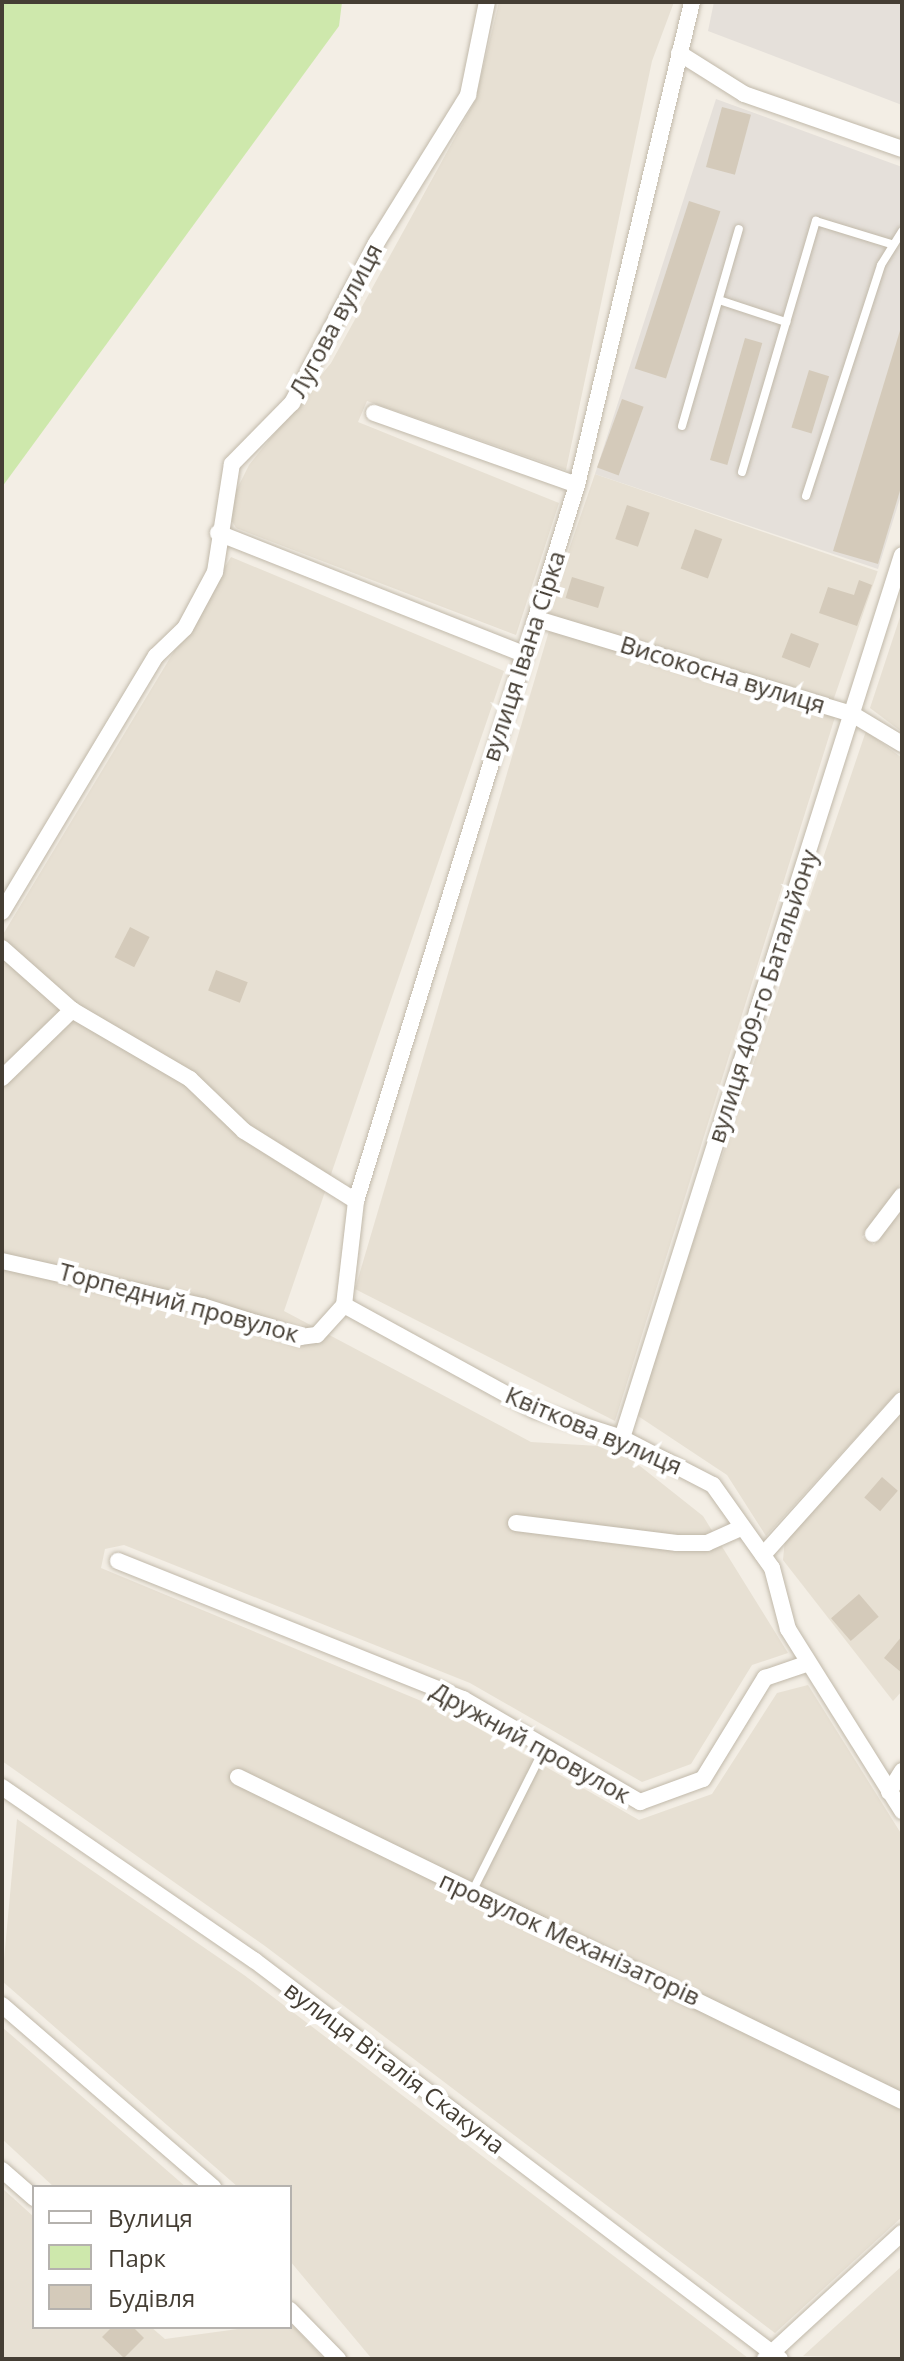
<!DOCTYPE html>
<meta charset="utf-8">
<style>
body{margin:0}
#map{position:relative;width:904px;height:2361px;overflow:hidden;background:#f3eee5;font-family:"Open Sans",sans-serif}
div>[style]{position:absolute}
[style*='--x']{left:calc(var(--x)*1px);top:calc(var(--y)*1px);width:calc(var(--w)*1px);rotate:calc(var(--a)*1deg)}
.residential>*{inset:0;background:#e7e0d3;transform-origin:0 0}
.industrial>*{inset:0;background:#e5e0da}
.green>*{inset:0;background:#cee8ac}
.building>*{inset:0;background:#d4caba;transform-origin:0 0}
.roads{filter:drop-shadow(0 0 2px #c1b9aa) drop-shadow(0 0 2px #c1b9aa)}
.service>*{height:8px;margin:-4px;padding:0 4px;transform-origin:4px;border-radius:4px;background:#fff}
.minor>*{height:16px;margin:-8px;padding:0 8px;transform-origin:8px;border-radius:8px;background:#fff}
span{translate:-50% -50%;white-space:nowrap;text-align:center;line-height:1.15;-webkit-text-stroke:8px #fff;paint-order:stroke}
.street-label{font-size:24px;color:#453e34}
.frame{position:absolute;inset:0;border:4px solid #453e34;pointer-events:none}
.legend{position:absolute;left:32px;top:2185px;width:260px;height:144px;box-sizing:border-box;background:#fff;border:2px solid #b5b2ae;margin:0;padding:10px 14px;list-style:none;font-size:24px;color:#453e34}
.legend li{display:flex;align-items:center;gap:16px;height:40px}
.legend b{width:40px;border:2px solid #b5b2ae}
</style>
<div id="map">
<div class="residential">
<div style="clip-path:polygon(499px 2px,674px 2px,652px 61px,566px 470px,367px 401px,358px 422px,559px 503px,516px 635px,236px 528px,226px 511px,249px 465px,331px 363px,475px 101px)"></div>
<div style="left:595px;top:474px;width:299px;height:147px;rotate:19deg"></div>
<div style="clip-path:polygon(231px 557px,504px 671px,284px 1311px,531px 1442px,616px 1447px,703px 1516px,788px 1653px,752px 1665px,691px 1764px,642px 1782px,470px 1683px,124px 1545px,105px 1549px,101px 1568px,455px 1715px,639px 1820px,712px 1794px,777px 1693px,808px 1685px,902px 1835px,902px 2217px,775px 2333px,265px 1946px,2px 1761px,2px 936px)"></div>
<div style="clip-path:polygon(902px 611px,902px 732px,870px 708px)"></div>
<div style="clip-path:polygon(549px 631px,703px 670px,835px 717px,615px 1421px,355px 1289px)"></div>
<div style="clip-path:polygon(866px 731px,902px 758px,902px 1182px,862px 1237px,874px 1245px,902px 1209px,902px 1387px,766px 1536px,727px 1475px,635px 1414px)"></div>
<div style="clip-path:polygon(902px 1408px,902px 1691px,893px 1701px,783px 1560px,785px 1539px)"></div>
<div style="clip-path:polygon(17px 1819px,244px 1975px,748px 2358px,372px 2359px,290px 2261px,290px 2187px,238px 2187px,2px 1981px)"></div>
<div style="clip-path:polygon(2px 2027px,186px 2187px,54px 2187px,2px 2139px)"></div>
<div style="clip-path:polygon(2px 2188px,34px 2217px,34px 2327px,151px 2327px,165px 2339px,290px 2322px,324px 2359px,2px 2359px)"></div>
<div style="clip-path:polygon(902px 2266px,902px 2359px,803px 2356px)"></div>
</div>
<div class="industrial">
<div style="clip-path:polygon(714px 2px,902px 2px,902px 105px,708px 31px)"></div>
<div style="clip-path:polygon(716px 99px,902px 167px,902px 492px,878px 569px,595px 474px)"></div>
</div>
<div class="green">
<div style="clip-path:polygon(2px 2px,342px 2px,339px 26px,2px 487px)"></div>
</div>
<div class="building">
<div style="left:722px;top:107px;width:30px;height:62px;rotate:15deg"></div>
<div style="left:689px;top:201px;width:33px;height:176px;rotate:18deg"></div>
<div style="clip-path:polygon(902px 324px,902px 484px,878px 564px,833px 551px)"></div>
<div style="left:745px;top:338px;width:18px;height:127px;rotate:16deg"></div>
<div style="left:809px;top:370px;width:21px;height:60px;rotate:17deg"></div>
<div style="left:622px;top:399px;width:23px;height:73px;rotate:20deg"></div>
<div style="left:627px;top:505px;width:24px;height:36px;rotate:19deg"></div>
<div style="left:695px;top:529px;width:29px;height:42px;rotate:20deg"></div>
<div style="left:572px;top:577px;width:34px;height:22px;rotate:17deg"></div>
<div style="clip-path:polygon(859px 580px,872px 585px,857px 626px,819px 613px,828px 587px,854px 595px)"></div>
<div style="left:791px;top:633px;width:30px;height:26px;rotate:21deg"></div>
<div style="left:130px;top:927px;width:22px;height:34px;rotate:27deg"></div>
<div style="left:216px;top:970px;width:34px;height:22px;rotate:21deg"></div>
<div style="left:882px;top:1477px;width:21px;height:27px;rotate:41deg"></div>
<div style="left:859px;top:1594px;width:30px;height:37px;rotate:49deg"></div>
<div style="clip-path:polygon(902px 1636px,902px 1673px,884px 1658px)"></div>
<div style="clip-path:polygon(112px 2327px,133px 2327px,144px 2338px,124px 2358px,102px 2337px)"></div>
</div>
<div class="roads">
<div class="service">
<div style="--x:719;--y:300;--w:71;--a:18.2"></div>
<div style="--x:682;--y:426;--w:205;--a:-73.9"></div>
<div style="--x:742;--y:472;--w:262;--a:-73.6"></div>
<div style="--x:816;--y:221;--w:78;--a:17"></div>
<div style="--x:806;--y:496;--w:243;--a:-72"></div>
<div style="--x:881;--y:265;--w:40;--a:-58"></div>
<div style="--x:472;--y:1892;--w:162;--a:-63.3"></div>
</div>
<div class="minor">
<div style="--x:679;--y:53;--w:77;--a:32.2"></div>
<div style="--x:744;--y:94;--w:167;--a:19.2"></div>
<div style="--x:374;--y:413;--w:215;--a:19.5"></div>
<div style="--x:218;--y:533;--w:326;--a:21.6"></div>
<div style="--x:537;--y:619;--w:329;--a:16.8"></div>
<div style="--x:852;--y:714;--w:58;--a:31"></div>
<div style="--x:2;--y:912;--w:299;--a:-59"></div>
<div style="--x:156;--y:656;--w:40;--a:-44"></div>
<div style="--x:185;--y:628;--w:64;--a:-61.8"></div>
<div style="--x:215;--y:572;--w:109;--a:-81.1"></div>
<div style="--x:232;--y:464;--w:86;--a:-45.5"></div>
<div style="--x:292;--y:403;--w:182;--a:-62.2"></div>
<div style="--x:377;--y:242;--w:173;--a:-58.2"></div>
<div style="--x:468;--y:95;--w:95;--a:-78.5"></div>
<div style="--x:2;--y:948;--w:94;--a:41.5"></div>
<div style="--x:72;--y:1010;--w:137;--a:30.3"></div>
<div style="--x:190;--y:1079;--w:75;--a:43.9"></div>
<div style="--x:244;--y:1131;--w:132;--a:32"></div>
<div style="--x:2;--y:1078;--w:98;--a:-44.2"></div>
<div style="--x:873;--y:1234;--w:48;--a:-52.7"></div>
<div style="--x:2;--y:1261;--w:205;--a:12.7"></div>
<div style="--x:202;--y:1306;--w:103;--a:17.6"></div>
<div style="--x:300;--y:1337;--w:17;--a:-7"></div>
<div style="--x:317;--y:1335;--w:40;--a:-48"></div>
<div style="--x:344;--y:1305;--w:105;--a:-83.4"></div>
<div style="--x:356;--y:1201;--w:749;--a:-72.85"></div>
<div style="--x:577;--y:485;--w:497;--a:-76.6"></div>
<div style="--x:344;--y:1305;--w:218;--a:28.8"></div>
<div style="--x:535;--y:1410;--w:91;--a:17.8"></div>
<div style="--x:622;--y:1438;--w:102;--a:27.3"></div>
<div style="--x:713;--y:1485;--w:102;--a:54.6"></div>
<div style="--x:772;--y:1568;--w:63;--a:75.3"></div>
<div style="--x:788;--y:1629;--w:215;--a:57.9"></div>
<div style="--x:622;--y:1438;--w:926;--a:-72.41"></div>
<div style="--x:516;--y:1523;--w:162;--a:7.1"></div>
<div style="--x:677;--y:1543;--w:30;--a:0"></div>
<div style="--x:707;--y:1543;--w:39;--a:-24"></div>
<div style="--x:763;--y:1555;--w:208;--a:-48.1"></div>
<div style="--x:118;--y:1561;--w:372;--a:21.8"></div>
<div style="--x:463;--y:1699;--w:205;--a:30.2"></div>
<div style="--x:640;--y:1802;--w:67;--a:-20.1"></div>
<div style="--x:703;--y:1779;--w:119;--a:-58.5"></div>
<div style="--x:765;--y:1678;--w:46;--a:-18.8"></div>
<div style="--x:238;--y:1777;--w:739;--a:26.01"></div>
<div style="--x:2;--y:1787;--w:306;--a:34.5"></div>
<div style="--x:254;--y:1960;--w:660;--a:37.18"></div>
<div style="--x:889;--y:1792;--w:25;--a:-58"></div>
<div style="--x:2;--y:2005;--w:279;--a:40.8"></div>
<div style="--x:2;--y:2170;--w:43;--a:41.2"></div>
<div style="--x:290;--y:2310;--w:69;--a:45.6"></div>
<div style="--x:765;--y:2359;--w:186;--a:-42.6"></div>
</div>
</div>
<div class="street-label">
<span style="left:335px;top:320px;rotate:-62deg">Лугова вулиця</span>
<span style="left:523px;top:656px;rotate:-72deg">вулиця Івана Сірка</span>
<span style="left:723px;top:674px;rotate:17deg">Високосна вулиця</span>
<span style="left:762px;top:996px;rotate:-72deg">вулиця 409-го Батальйону</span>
<span style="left:179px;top:1302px;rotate:15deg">Торпедний провулок</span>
<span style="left:594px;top:1430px;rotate:23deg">Квіткова вулиця</span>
<span style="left:531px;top:1742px;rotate:29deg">Дружний провулок</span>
<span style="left:570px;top:1938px;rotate:25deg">провулок Механізаторів</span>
<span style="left:395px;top:2067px;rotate:37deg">вулиця Віталія Скакуна</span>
</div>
<div class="frame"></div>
<ul class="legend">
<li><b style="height:10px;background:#fff"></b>Вулиця</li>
<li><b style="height:22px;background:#cee8ac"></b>Парк</li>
<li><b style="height:22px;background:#d4caba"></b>Будівля</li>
</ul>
</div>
